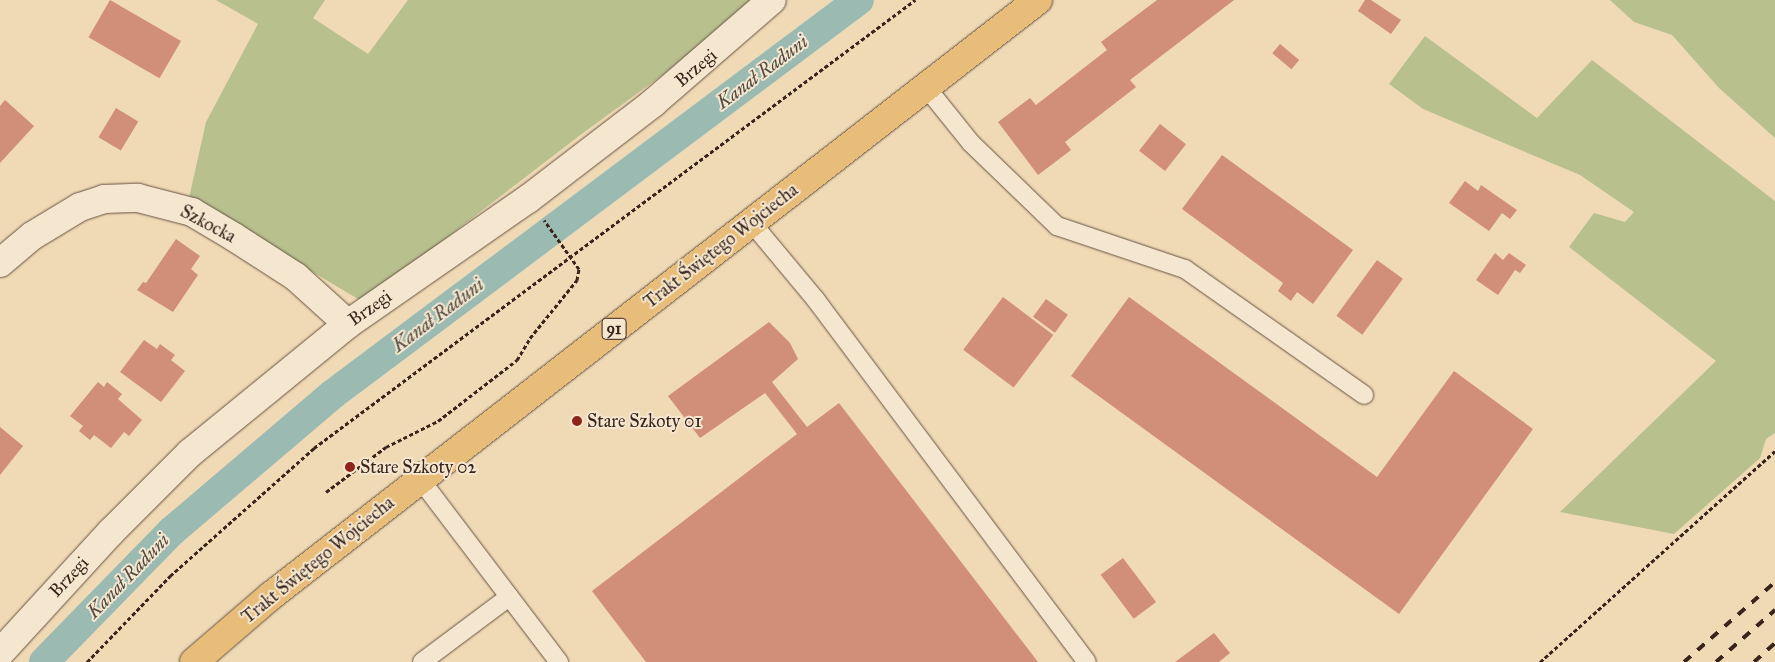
<!DOCTYPE html>
<meta charset="utf-8">
<style>
body{margin:0}
#map{position:relative;width:1775px;height:662px;overflow:hidden;background:#f0dab5;font-family:"IM FELL Great Primer",serif}
div>[style]{position:absolute}
[style*='--x']{left:calc(var(--x)*1px);top:calc(var(--y)*1px);width:calc(var(--w)*1px);rotate:calc(var(--a)*1deg)}
.green>*{inset:0;background:#b8c08e}
.canal>*{height:30px;margin:-15px;padding:0 15px;transform-origin:15px;border-radius:15px;background:#9bbab2}
.building>*{inset:0;background:#d18e78;transform-origin:0 0}
.path>*{height:3px;margin-top:-1.5px;transform-origin:0;background:repeating-linear-gradient(90deg,#38241d 0 4px,transparent 0 6.5px)}
.roads{filter:drop-shadow(0 0 1px #665243) drop-shadow(0 0 1px #665243)}
.lane>*{height:18px;margin:-9px;padding:0 9px;transform-origin:9px;border-radius:9px;background:#f5e7cf}
.street>*{height:28px;margin:-14px;padding:0 14px;transform-origin:14px;border-radius:14px;background:#f5e7cf}
.primary>*{height:28px;margin:-14px;padding:0 14px;transform-origin:14px;border-radius:14px;background:#e8bd7a}
.rail>*{height:4px;margin-top:-2px;transform-origin:0;background:repeating-linear-gradient(90deg,#38241d 0 9px,transparent 0 18px)}
.dots>*{width:14px;height:14px;translate:-50% -50%;box-sizing:border-box;border:2px solid #f5e7cf;border-radius:50%}
span{translate:-50% -50%;white-space:nowrap;text-align:center;line-height:1.15;-webkit-text-stroke:4px #f5e7cf;paint-order:stroke}
.shield-label span{padding:1px 4px;background:#f5e7cf;border:1px solid;border-radius:4px;-webkit-text-stroke-width:0}
.shield-label{font-size:16px;color:#38241d;font-weight:700}
.street-label{font-size:18px;color:#38241d}
.poi-label{font-size:18px;color:#38241d}
.left{translate:0 -50%;text-align:left}
.water-label{font-size:19px;color:#514a42;font-style:italic}
</style>
<div id="map">
<div class="green">
<div style="clip-path:polygon(216px 0,325px 0,313px 18px,368px 54px,408px 0,757px 0,731px 25px,583px 133px,363px 302px,189px 198px,206px 122px,258px 24px)"></div>
<div style="clip-path:polygon(1610px 0,1775px 0,1775px 138px,1719px 88px,1672px 35px,1634px 22px)"></div>
<div style="clip-path:polygon(1425px 36px,1537px 118px,1592px 60px,1775px 201px,1775px 433px,1766px 439px,1760px 458px,1674px 534px,1560px 512px,1716px 361px,1569px 247px,1594px 213px,1625px 222px,1634px 212px,1580px 175px,1423px 109px,1389px 84px)"></div>
</div>
<div class="canal">
<div style="--x:44;--y:662;--w:183;--a:-45.7"></div>
<div style="--x:172;--y:531;--w:211;--a:-40.4"></div>
<div style="--x:333;--y:394;--w:657;--a:-36.84"></div>
</div>
<div class="building">
<div style="left:110px;top:0;width:82px;height:43px;rotate:30deg"></div>
<div style="clip-path:polygon(1157px 0,1234px 0,1130px 80px,1136px 87px,1065px 142px,1071px 150px,1038px 175px,998px 122px,1030px 98px,1036px 105px,1107px 50px,1101px 42px)"></div>
<div style="clip-path:polygon(1365px 0,1371px 0,1401px 20px,1391px 34px,1358px 11px)"></div>
<div style="left:1280px;top:44px;width:25px;height:12px;rotate:40deg"></div>
<div style="clip-path:polygon(5px 100px,34px 126px,0 163px,0 106px)"></div>
<div style="left:116px;top:108px;width:26px;height:34px;rotate:31deg"></div>
<div style="left:1160px;top:124px;width:33px;height:34px;rotate:38deg"></div>
<div style="clip-path:polygon(1222px 155px,1353px 250px,1313px 304px,1297px 292px,1291px 301px,1278px 291px,1283px 283px,1182px 209px)"></div>
<div style="clip-path:polygon(1465px 181px,1478px 191px,1481px 185px,1517px 210px,1510px 219px,1502px 213px,1489px 231px,1449px 203px)"></div>
<div style="clip-path:polygon(176px 239px,200px 256px,191px 269px,198px 275px,173px 312px,137px 290px,143px 282px,146px 283px)"></div>
<div style="clip-path:polygon(1495px 253px,1503px 260px,1509px 253px,1526px 265px,1520px 273px,1515px 270px,1498px 295px,1476px 280px)"></div>
<div style="left:1377px;top:260px;width:32px;height:69px;rotate:36deg"></div>
<div style="left:1003px;top:297px;width:63px;height:66px;rotate:37deg"></div>
<div style="clip-path:polygon(1129px 297px,1377px 477px,1454px 371px,1533px 429px,1399px 614px,1071px 376px)"></div>
<div style="left:1046px;top:299px;width:27px;height:22px;rotate:36deg"></div>
<div style="clip-path:polygon(769px 322px,790px 343px,798px 359px,772px 382px,807px 427px,839px 403px,1038px 662px,646px 662px,592px 591px,797px 434px,765px 393px,700px 438px,668px 396px)"></div>
<div style="clip-path:polygon(144px 340px,157px 349px,160px 344px,175px 355px,171px 360px,185px 371px,161px 402px,120px 372px)"></div>
<div style="clip-path:polygon(98px 382px,104px 387px,107px 382px,122px 394px,118px 399px,142px 420px,129px 436px,124px 432px,111px 448px,94px 435px,90px 440px,79px 431px,83px 426px,70px 416px)"></div>
<div style="clip-path:polygon(0 427px,23px 446px,0 475px)"></div>
<div style="left:1123px;top:558px;width:55px;height:28px;rotate:53deg"></div>
<div style="clip-path:polygon(1214px 633px,1230px 653px,1219px 662px,1175px 662px)"></div>
</div>
<div class="path">
<div style="--x:326;--y:492;--w:75;--a:-36.9"></div>
<div style="--x:386;--y:447;--w:58;--a:-26.6"></div>
<div style="--x:438;--y:421;--w:100;--a:-37.7"></div>
<div style="--x:517;--y:360;--w:26;--a:-59"></div>
<div style="--x:530;--y:338;--w:75;--a:-51"></div>
<div style="--x:577;--y:280;--w:11;--a:-80"></div>
<div style="--x:579;--y:269;--w:60;--a:-125.5"></div>
<div style="--x:87;--y:662;--w:120;--a:-46"></div>
<div style="--x:170;--y:576;--w:193;--a:-41.6"></div>
<div style="--x:314;--y:448;--w:750;--a:-36.7"></div>
<div style="--x:1540;--y:662;--w:316;--a:-41.9"></div>
</div>
<div class="roads">
<div class="lane">
<div style="--x:926;--y:87;--w:72;--a:51.2"></div>
<div style="--x:971;--y:143;--w:120;--a:44"></div>
<div style="--x:1057;--y:226;--w:135;--a:18.6"></div>
<div style="--x:1185;--y:269;--w:219;--a:35.1"></div>
<div style="--x:751;--y:222;--w:102;--a:50.2"></div>
<div style="--x:816;--y:300;--w:452;--a:53.2"></div>
<div style="--x:420;--y:479;--w:230;--a:52.8"></div>
<div style="--x:422;--y:662;--w:109;--a:-36.8"></div>
</div>
<div class="street">
<div style="--x:0;--y:263;--w:42;--a:-40.2"></div>
<div style="--x:32;--y:236;--w:56;--a:-31.1"></div>
<div style="--x:80;--y:207;--w:25;--a:-18"></div>
<div style="--x:104;--y:199;--w:34;--a:-2"></div>
<div style="--x:138;--y:198;--w:56;--a:14.5"></div>
<div style="--x:192;--y:212;--w:49;--a:30.8"></div>
<div style="--x:234;--y:237;--w:74;--a:32.8"></div>
<div style="--x:296;--y:277;--w:70;--a:42.1"></div>
<div style="--x:0;--y:653;--w:164;--a:-47.5"></div>
<div style="--x:111;--y:532;--w:112;--a:-45"></div>
<div style="--x:190;--y:453;--w:204;--a:-39.2"></div>
<div style="--x:348;--y:324;--w:219;--a:-34.8"></div>
<div style="--x:528;--y:199;--w:158;--a:-37.5"></div>
<div style="--x:653;--y:103;--w:157;--a:-40.9"></div>
</div>
<div class="primary">
<div style="--x:194;--y:662;--w:103;--a:-40.7"></div>
<div style="--x:272;--y:595;--w:970;--a:-37.84"></div>
</div>
</div>
<div class="rail">
<div style="--x:1684;--y:662;--w:121;--a:-41.3"></div>
<div style="--x:1716;--y:662;--w:79;--a:-41.4"></div>
<div style="--x:1754;--y:662;--w:28;--a:-42"></div>
</div>
<div class="dots">
<div style="left:577px;top:421px;background:#8f2418"></div>
<div style="left:350px;top:467px;background:#8f2418"></div>
</div>
<div class="shield-label">
<span style="left:614px;top:329px">91</span>
</div>
<div class="street-label">
<span style="left:696px;top:68px;rotate:-40deg">Brzegi</span>
<span style="left:208px;top:224px;rotate:28deg">Szkocka</span>
<span style="left:721px;top:246px;rotate:-38deg">Trakt Świętego Wojciecha</span>
<span style="left:370px;top:308px;rotate:-35deg">Brzegi</span>
<span style="left:318px;top:560px;rotate:-39deg">Trakt Świętego Wojciecha</span>
<span style="left:69px;top:577px;rotate:-47deg">Brzegi</span>
</div>
<div class="poi-label">
<span class="left" style="left:587px;top:421px">Stare Szkoty 01</span>
<span class="left" style="left:360px;top:467px">Stare Szkoty 02</span>
</div>
<div class="water-label">
<span style="left:762px;top:72px;rotate:-37deg">Kanał Raduni</span>
<span style="left:438px;top:315px;rotate:-37deg">Kanał Raduni</span>
<span style="left:128px;top:576px;rotate:-46deg">Kanał Raduni</span>
</div>
</div>
